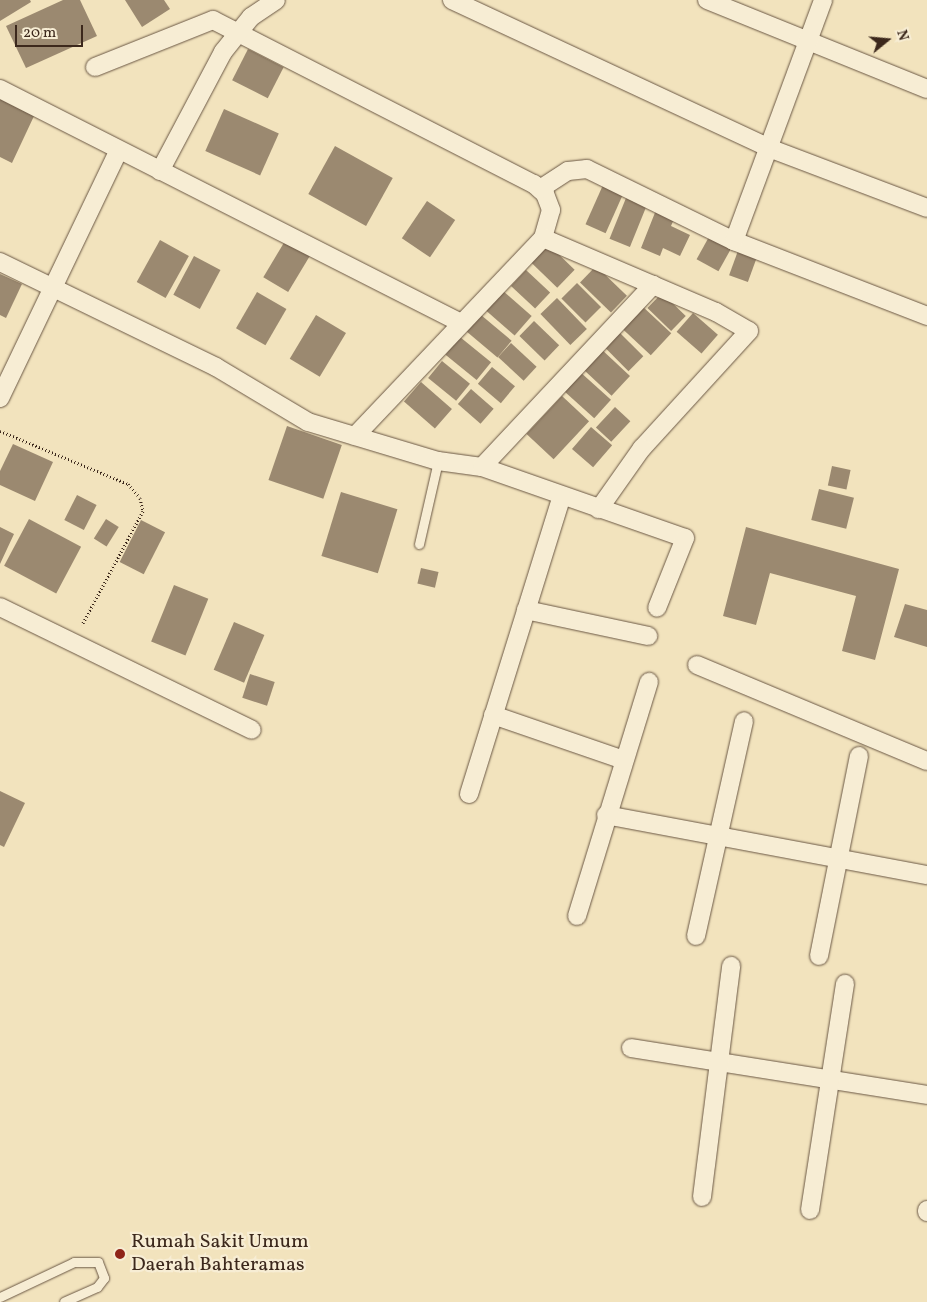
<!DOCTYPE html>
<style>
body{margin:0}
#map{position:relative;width:927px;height:1302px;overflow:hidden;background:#f2e3bd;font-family:Vollkorn,serif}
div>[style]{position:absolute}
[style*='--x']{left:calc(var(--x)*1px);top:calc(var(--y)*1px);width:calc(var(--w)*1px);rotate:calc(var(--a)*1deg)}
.building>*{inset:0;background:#9b8970;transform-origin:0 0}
.path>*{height:3px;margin-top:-1.5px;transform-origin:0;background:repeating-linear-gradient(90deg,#3c281c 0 1px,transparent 0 3.5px)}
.roads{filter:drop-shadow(0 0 1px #6a5744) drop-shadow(0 0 1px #6a5744)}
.lane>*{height:9px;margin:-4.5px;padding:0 4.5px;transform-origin:4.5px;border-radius:4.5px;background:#f7edd4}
.street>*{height:18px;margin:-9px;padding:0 9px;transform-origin:9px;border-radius:9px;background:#f7edd4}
.dots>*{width:14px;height:14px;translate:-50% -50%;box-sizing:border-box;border:2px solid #f7edd4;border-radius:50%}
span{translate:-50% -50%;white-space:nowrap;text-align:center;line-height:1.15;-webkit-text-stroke:4.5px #f7edd4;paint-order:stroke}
.poi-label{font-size:20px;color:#3c281c}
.left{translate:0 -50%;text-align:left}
.north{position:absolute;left:862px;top:15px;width:50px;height:50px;-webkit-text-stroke:4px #f7edd4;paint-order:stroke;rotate:73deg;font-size:14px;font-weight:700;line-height:20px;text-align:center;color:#3c281c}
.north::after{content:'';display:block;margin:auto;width:18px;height:22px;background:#3c281c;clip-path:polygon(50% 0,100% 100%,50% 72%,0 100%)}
.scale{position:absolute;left:15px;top:25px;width:68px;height:22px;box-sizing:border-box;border:2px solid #3c281c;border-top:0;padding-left:6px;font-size:15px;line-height:18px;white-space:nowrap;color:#3c281c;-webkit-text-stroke:4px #f7edd4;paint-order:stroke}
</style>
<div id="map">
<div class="building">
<div style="clip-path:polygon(0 0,30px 0,31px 2px,0 21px)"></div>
<div style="clip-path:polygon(63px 0,80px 0,97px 36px,26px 68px,6px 26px)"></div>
<div style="clip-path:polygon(125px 0,164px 0,170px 9px,142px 27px)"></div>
<div style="left:248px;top:49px;width:40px;height:35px;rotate:27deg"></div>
<div style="clip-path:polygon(0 99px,34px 116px,12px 163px,0 157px)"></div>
<div style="left:224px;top:109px;width:60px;height:46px;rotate:24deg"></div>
<div style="left:335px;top:146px;width:66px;height:55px;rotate:29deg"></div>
<div style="left:603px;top:185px;width:22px;height:43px;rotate:24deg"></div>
<div style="left:626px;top:198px;width:22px;height:44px;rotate:22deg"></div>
<div style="left:427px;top:201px;width:34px;height:45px;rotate:34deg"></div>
<div style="clip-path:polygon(658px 205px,677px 212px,671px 226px,690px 235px,680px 256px,663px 248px,660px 256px,641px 248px)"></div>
<div style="left:715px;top:226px;width:25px;height:38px;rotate:29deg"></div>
<div style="left:288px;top:236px;width:29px;height:48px;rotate:31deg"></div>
<div style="left:160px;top:240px;width:33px;height:48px;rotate:29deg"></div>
<div style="left:548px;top:244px;width:37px;height:25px;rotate:44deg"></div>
<div style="left:739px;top:248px;width:20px;height:29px;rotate:20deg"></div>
<div style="left:194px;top:256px;width:30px;height:44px;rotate:28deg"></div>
<div style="left:596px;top:266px;width:43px;height:23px;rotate:44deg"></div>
<div style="left:526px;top:270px;width:33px;height:22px;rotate:43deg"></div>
<div style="clip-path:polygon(0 274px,22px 284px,6px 318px,0 315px)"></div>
<div style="left:577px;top:283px;width:34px;height:22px;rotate:45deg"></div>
<div style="left:503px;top:291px;width:38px;height:26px;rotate:41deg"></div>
<div style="left:257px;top:292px;width:34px;height:42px;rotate:30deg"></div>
<div style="left:662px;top:293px;width:33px;height:21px;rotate:44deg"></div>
<div style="left:557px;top:298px;width:43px;height:23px;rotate:46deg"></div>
<div style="left:642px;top:306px;width:40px;height:30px;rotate:43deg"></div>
<div style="left:693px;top:313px;width:33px;height:25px;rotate:41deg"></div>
<div style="left:316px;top:315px;width:35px;height:51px;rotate:31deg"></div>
<div style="left:481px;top:315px;width:40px;height:22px;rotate:40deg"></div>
<div style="left:534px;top:321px;width:35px;height:21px;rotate:44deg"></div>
<div style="left:620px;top:333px;width:33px;height:21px;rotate:45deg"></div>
<div style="left:460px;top:337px;width:40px;height:23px;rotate:39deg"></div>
<div style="left:511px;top:343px;width:35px;height:19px;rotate:43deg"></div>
<div style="left:600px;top:348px;width:41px;height:27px;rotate:43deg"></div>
<div style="left:442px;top:361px;width:36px;height:22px;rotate:39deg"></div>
<div style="left:492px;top:367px;width:30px;height:22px;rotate:40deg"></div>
<div style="left:579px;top:371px;width:43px;height:25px;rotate:42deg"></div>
<div style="left:421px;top:382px;width:41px;height:26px;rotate:41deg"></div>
<div style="left:471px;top:389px;width:30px;height:20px;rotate:41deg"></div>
<div style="left:562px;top:396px;width:37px;height:52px;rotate:43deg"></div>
<div style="left:615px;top:407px;width:21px;height:28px;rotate:43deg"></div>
<div style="left:287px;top:426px;width:58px;height:57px;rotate:19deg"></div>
<div style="left:591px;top:427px;width:28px;height:29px;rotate:41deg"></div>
<div style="clip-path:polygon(13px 444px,53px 462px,35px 501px,0 485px,0 471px)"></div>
<div style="left:832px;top:466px;width:19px;height:20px;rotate:12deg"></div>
<div style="left:819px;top:489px;width:36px;height:32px;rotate:14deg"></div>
<div style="left:341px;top:492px;width:59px;height:67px;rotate:17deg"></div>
<div style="left:77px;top:495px;width:22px;height:28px;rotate:27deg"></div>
<div style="left:29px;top:519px;width:59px;height:53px;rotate:28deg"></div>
<div style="left:106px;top:519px;width:15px;height:23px;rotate:32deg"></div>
<div style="left:141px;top:520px;width:27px;height:47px;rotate:27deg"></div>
<div style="clip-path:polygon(0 527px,14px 534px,0 564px)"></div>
<div style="clip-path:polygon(746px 527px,899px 569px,875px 660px,842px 651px,856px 596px,770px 573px,756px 625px,723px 616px)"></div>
<div style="left:421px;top:568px;width:18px;height:16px;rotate:13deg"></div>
<div style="left:174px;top:585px;width:37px;height:61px;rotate:22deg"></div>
<div style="clip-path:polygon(905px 604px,927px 610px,927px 647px,894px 637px)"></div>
<div style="left:234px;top:622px;width:33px;height:52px;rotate:23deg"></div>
<div style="left:250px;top:674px;width:26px;height:25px;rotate:18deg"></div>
<div style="clip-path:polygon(0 791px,25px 803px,4px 847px,0 845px)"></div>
</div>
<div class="path">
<div style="--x:0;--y:431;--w:139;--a:22.5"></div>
<div style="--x:128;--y:484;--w:18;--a:49"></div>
<div style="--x:140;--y:498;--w:13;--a:77"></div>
<div style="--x:143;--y:511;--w:129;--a:118.2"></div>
</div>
<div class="roads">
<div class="lane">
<div style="--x:419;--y:544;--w:85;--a:-77.1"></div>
<div style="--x:0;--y:1297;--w:82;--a:-25.3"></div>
<div style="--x:74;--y:1262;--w:24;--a:0"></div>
<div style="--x:98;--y:1262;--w:17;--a:69"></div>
<div style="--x:104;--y:1278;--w:11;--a:128"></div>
<div style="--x:97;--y:1287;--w:36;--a:156"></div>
</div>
<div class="street">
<div style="--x:452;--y:0;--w:350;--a:25"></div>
<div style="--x:769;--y:148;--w:169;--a:20.8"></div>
<div style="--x:707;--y:0;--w:237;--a:22"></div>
<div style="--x:95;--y:67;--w:127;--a:-21.7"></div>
<div style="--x:213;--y:20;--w:360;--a:27.1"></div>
<div style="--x:534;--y:184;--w:15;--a:42"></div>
<div style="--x:545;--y:194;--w:17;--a:69"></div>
<div style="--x:551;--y:210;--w:29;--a:106"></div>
<div style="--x:543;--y:238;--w:273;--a:133.5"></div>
<div style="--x:0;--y:89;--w:517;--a:26.91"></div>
<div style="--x:160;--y:171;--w:135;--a:-62.1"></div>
<div style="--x:223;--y:52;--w:45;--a:-51.3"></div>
<div style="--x:251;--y:17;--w:30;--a:-34"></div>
<div style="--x:540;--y:189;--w:33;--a:-33"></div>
<div style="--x:568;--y:171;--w:19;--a:-6"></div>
<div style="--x:587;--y:169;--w:164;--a:26.1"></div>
<div style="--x:734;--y:241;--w:207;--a:21.2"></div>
<div style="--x:543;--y:238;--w:188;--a:23.2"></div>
<div style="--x:716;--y:312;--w:38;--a:30"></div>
<div style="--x:749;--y:331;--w:159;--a:132.4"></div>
<div style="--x:642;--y:448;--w:75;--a:125.2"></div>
<div style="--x:734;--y:241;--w:257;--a:-69.7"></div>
<div style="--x:0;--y:262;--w:240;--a:25.9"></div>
<div style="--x:216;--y:367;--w:107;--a:30.9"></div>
<div style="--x:308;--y:422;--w:136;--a:16.7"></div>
<div style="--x:438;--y:461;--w:44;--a:7.8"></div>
<div style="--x:482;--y:467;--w:215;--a:19.3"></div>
<div style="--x:685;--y:538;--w:75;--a:111.8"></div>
<div style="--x:0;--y:398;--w:273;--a:-64.4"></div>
<div style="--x:482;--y:467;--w:250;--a:-46.8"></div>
<div style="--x:0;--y:607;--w:280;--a:26"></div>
<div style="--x:526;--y:610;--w:125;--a:12"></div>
<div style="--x:697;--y:665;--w:249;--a:22.7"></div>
<div style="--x:493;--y:715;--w:139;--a:19"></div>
<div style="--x:469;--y:794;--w:312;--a:-72.7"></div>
<div style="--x:606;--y:815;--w:327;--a:10.6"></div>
<div style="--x:577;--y:916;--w:245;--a:-72.9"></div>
<div style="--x:696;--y:936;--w:220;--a:-77.4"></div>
<div style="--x:819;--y:956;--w:204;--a:-78.7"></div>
<div style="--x:631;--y:1048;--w:300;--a:9"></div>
<div style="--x:702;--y:1197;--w:233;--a:-82.8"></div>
<div style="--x:810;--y:1210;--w:229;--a:-81.2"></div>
<div style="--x:927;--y:1212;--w:2;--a:-90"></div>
</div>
</div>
<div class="dots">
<div style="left:120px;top:1254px;background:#8f2418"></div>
</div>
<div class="poi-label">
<span class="left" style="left:131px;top:1254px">Rumah Sakit Umum<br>Daerah Bahteramas</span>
</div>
<div class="north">N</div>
<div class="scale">20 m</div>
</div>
